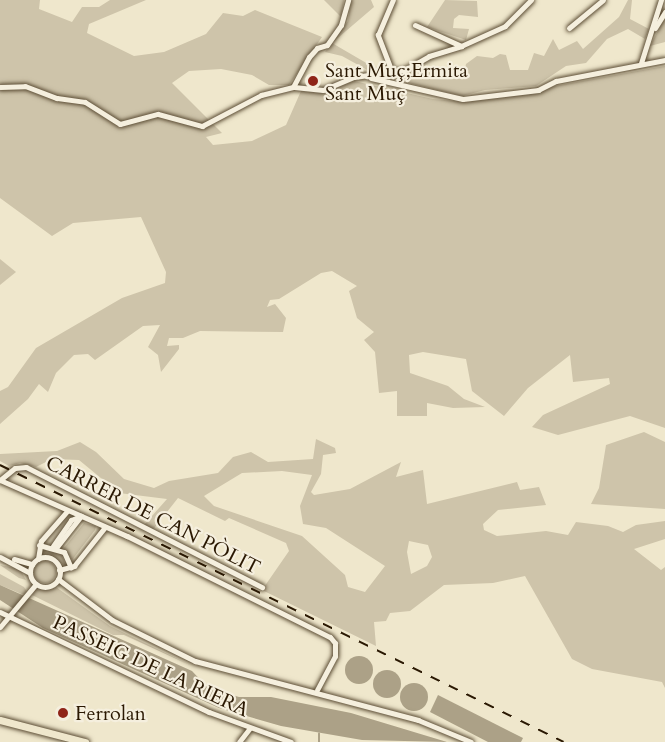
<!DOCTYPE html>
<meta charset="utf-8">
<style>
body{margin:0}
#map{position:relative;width:665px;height:742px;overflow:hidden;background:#efe7cc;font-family:Cardo,serif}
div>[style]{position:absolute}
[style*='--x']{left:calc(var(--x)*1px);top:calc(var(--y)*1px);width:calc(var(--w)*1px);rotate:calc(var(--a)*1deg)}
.green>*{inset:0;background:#cec4aa}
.round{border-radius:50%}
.water>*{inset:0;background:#aca187}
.stream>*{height:1.5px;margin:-0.75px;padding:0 0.75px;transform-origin:0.75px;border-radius:0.75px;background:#aca187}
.roads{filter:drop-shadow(0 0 2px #5b4c34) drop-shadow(0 0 2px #5b4c34)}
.minor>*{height:5px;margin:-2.5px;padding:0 2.5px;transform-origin:2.5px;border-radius:2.5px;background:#f5efde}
.minor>.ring{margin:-2.5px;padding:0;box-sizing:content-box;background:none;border:5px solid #f5efde;border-radius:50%}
.major>*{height:7px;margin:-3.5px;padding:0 3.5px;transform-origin:3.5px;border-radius:3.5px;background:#efe7cc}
.rail>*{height:1.5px;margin-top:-0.75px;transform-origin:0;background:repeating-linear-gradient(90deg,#2a1802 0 10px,transparent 0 20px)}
.dots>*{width:16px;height:16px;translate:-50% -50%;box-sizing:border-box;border:3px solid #f5efde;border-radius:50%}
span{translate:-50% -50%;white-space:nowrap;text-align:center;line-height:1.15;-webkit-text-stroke:4.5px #f5efde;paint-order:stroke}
.poi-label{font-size:20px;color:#2a1802}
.left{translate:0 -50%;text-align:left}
.street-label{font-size:20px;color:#2a1802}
</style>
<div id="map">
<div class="green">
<div style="clip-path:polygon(0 0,40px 0,39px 9px,72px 22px,82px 7px,99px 7px,110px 0,146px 0,89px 24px,87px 33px,134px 56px,164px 52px,206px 34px,223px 13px,243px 16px,255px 10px,322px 37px,289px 85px,269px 85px,252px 75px,221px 69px,189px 71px,172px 83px,222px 133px,206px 137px,213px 145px,252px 141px,286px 125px,301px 91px,320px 93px,354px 81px,433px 99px,467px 102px,665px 66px,665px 428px,630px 416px,558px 435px,532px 427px,543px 415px,610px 384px,609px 378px,573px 382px,570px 355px,528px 388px,504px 416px,472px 391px,466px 359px,423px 352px,409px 355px,410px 373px,448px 386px,464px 399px,485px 407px,453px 408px,427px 403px,427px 416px,397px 416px,397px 391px,379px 393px,375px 352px,364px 340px,374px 332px,357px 318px,349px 291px,357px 286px,332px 271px,321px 273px,279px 299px,270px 300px,267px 307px,275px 304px,286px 318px,283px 332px,200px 331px,183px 338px,169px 338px,167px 346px,179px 345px,179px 349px,161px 372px,158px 355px,148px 347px,160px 325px,143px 326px,95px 360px,88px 354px,74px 355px,56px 373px,48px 392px,39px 384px,28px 399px,0 424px,0 391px,8px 387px,36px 348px,122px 298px,165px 283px,166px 272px,141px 217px,73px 223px,52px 236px,0 198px)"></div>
<div style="clip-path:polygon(324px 0,344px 0,341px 17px)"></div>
<div style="clip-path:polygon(351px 0,371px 0,374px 7px,332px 43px,380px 71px,371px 72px,342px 56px,325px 52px,348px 21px)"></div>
<div style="clip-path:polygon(445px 0,477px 1px,478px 17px,459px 15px,454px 19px,453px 28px,469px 29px,466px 40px,427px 27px)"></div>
<div style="clip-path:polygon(628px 0,632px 0,630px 19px,649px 29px,645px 39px,628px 29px,607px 39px,586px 63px,566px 66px,536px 86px,485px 90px,462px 96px,388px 78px,431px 70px,464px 74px,466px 64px,477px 56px,493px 58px,500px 54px,506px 55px,510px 70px,528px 70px,534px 53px,544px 56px,553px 39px,559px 50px,577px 41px,583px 49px,619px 17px)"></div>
<div style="clip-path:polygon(665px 17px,665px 42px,650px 46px)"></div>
<div style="clip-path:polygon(0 259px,16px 272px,0 285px)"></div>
<div style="clip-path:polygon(644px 432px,665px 442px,665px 509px,591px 504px,599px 488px,606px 445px)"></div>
<div style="clip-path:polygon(evenodd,316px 439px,335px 448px,336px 453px,323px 455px,321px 474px,311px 492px,314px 495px,350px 489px,401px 462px,396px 477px,423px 470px,427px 504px,517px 482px,520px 490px,539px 487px,546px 505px,498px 510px,483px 524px,484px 530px,497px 536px,546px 531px,568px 535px,576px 522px,608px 526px,623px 532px,636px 525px,665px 521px,665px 539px,634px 549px,661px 570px,665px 567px,665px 688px,662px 682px,592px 669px,572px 659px,525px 576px,493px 583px,444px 585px,410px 611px,390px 613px,386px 621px,374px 622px,376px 646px,262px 590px,289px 551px,286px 543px,229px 518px,225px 521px,178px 498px,152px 531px,144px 525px,167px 499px,119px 493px,79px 460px,52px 459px,36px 467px,20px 463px,9px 466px,0 461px,0 454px,57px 451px,80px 442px,96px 452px,124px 479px,154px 488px,169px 481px,218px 473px,233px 457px,251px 452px,268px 462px,313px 459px,316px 439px,282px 471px,312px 475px,300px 506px,303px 524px,326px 528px,385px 566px,365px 592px,348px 587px,345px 575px,302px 536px,214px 506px,204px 496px,242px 473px,282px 471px,316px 439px,409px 541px,428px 545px,432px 557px,427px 566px,411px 574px,407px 552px,409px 541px)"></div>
<div style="clip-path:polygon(84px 523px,96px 526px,95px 530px,72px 560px,64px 548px)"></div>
<div style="clip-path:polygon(43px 547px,60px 551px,66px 566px,42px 552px)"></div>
<div class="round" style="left:34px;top:561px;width:22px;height:22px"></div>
<div style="clip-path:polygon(0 565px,20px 569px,26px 580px,19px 578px)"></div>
<div style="clip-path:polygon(0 574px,24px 587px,31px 598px,0 585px)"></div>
<div style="clip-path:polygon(56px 587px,110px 626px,192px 666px,124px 635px,113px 635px,32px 595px,35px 590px)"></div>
</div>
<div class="water">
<div style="clip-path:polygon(0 585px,192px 671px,208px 688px,239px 697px,271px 697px,351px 713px,447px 742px,362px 740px,281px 726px,219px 708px,43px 628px,0 600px)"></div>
<div class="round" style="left:345px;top:656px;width:28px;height:28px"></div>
<div class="round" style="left:373px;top:670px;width:28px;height:28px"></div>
<div class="round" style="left:400px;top:683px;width:28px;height:28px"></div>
<div style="clip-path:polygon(438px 695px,523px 738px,521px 742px,488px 742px,430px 712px)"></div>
</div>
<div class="stream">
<div style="--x:319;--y:742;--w:8;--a:-90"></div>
</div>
<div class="roads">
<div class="minor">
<div style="--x:415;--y:25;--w:51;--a:24.5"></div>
<div style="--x:569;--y:28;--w:44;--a:-39.5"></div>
<div style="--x:655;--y:28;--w:19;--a:-58"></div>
<div style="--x:641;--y:63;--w:66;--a:-72.4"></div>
<div style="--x:392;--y:72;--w:40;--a:-111"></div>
<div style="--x:378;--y:35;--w:38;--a:-67"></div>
<div style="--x:371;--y:78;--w:94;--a:12.9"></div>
<div style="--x:463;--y:99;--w:76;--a:-6.8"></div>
<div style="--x:538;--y:90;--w:20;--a:-27"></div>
<div style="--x:556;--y:81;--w:111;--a:-10.9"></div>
<div style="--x:0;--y:87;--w:25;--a:-2"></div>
<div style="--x:25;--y:86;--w:34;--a:21"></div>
<div style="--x:57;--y:98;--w:28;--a:8"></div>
<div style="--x:85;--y:102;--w:41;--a:32.2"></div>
<div style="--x:120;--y:124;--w:39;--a:-15"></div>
<div style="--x:158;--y:114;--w:46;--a:15.3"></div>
<div style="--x:202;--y:126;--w:67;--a:-27.7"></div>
<div style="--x:261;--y:95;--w:34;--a:-14"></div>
<div style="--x:294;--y:87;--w:29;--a:6"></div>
<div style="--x:323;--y:90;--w:34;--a:-23"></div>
<div style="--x:354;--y:77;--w:51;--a:-7.8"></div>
<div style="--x:405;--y:70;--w:28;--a:-30"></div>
<div style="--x:429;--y:56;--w:34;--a:-17"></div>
<div style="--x:461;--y:46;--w:48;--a:-24.4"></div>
<div style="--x:505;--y:26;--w:37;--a:-45"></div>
<div style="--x:293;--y:87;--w:34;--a:-62"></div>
<div style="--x:309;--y:57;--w:12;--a:-48"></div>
<div style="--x:317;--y:48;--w:10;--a:-17"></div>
<div style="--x:327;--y:45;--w:24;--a:-55"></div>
<div style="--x:341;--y:25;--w:26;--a:-74"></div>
<div style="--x:0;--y:480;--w:139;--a:23.8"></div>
<div style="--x:127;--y:536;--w:227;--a:26.5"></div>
<div style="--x:330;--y:637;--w:8;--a:50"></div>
<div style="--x:335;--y:643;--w:13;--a:90"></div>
<div style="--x:335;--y:656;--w:38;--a:118"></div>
<div style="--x:0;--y:480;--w:19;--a:-39"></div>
<div style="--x:15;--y:468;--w:11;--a:-5"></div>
<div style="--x:26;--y:467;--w:265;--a:27"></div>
<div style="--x:39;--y:545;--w:26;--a:16"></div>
<div style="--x:64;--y:552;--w:17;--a:66"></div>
<div style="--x:53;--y:546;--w:32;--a:-55"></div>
<div style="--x:71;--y:520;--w:11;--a:-22"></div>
<div style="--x:81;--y:516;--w:39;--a:128"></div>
<div style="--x:0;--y:557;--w:34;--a:28"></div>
<div class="ring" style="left:30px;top:557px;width:25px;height:25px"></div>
<div style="--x:14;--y:559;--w:19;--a:16"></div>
<div style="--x:38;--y:559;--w:18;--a:-81"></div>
<div style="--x:41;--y:541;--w:40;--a:-49"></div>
<div style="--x:59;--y:570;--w:16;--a:-15"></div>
<div style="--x:74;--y:566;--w:50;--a:-51.5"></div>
<div style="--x:58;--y:579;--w:68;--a:37.2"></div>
<div style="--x:112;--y:620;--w:93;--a:26.3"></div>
<div style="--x:195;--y:661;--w:231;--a:14.8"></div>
<div style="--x:418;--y:720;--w:57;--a:22.5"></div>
<div style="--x:0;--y:612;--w:232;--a:25.6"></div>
<div style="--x:209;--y:712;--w:87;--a:20.1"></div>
<div style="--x:0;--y:627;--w:56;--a:-50.1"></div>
<div style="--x:239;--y:742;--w:18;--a:-52"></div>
</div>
<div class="major">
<div style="--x:0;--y:720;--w:88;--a:14.5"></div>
</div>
</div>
<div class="rail">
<div style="--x:0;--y:465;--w:628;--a:26.16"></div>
</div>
<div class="dots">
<div style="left:313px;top:81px;background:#8f2418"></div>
<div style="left:63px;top:713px;background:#8f2418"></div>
</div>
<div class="poi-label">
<span class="left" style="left:325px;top:82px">Sant Muç;Ermita<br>Sant Muç</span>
<span class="left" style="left:75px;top:713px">Ferrolan</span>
</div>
<div class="street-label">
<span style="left:153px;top:515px;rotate:27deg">CARRER DE CAN PÒLIT</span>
<span style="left:151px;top:666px;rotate:25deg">PASSEIG DE LA RIERA</span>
</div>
</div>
